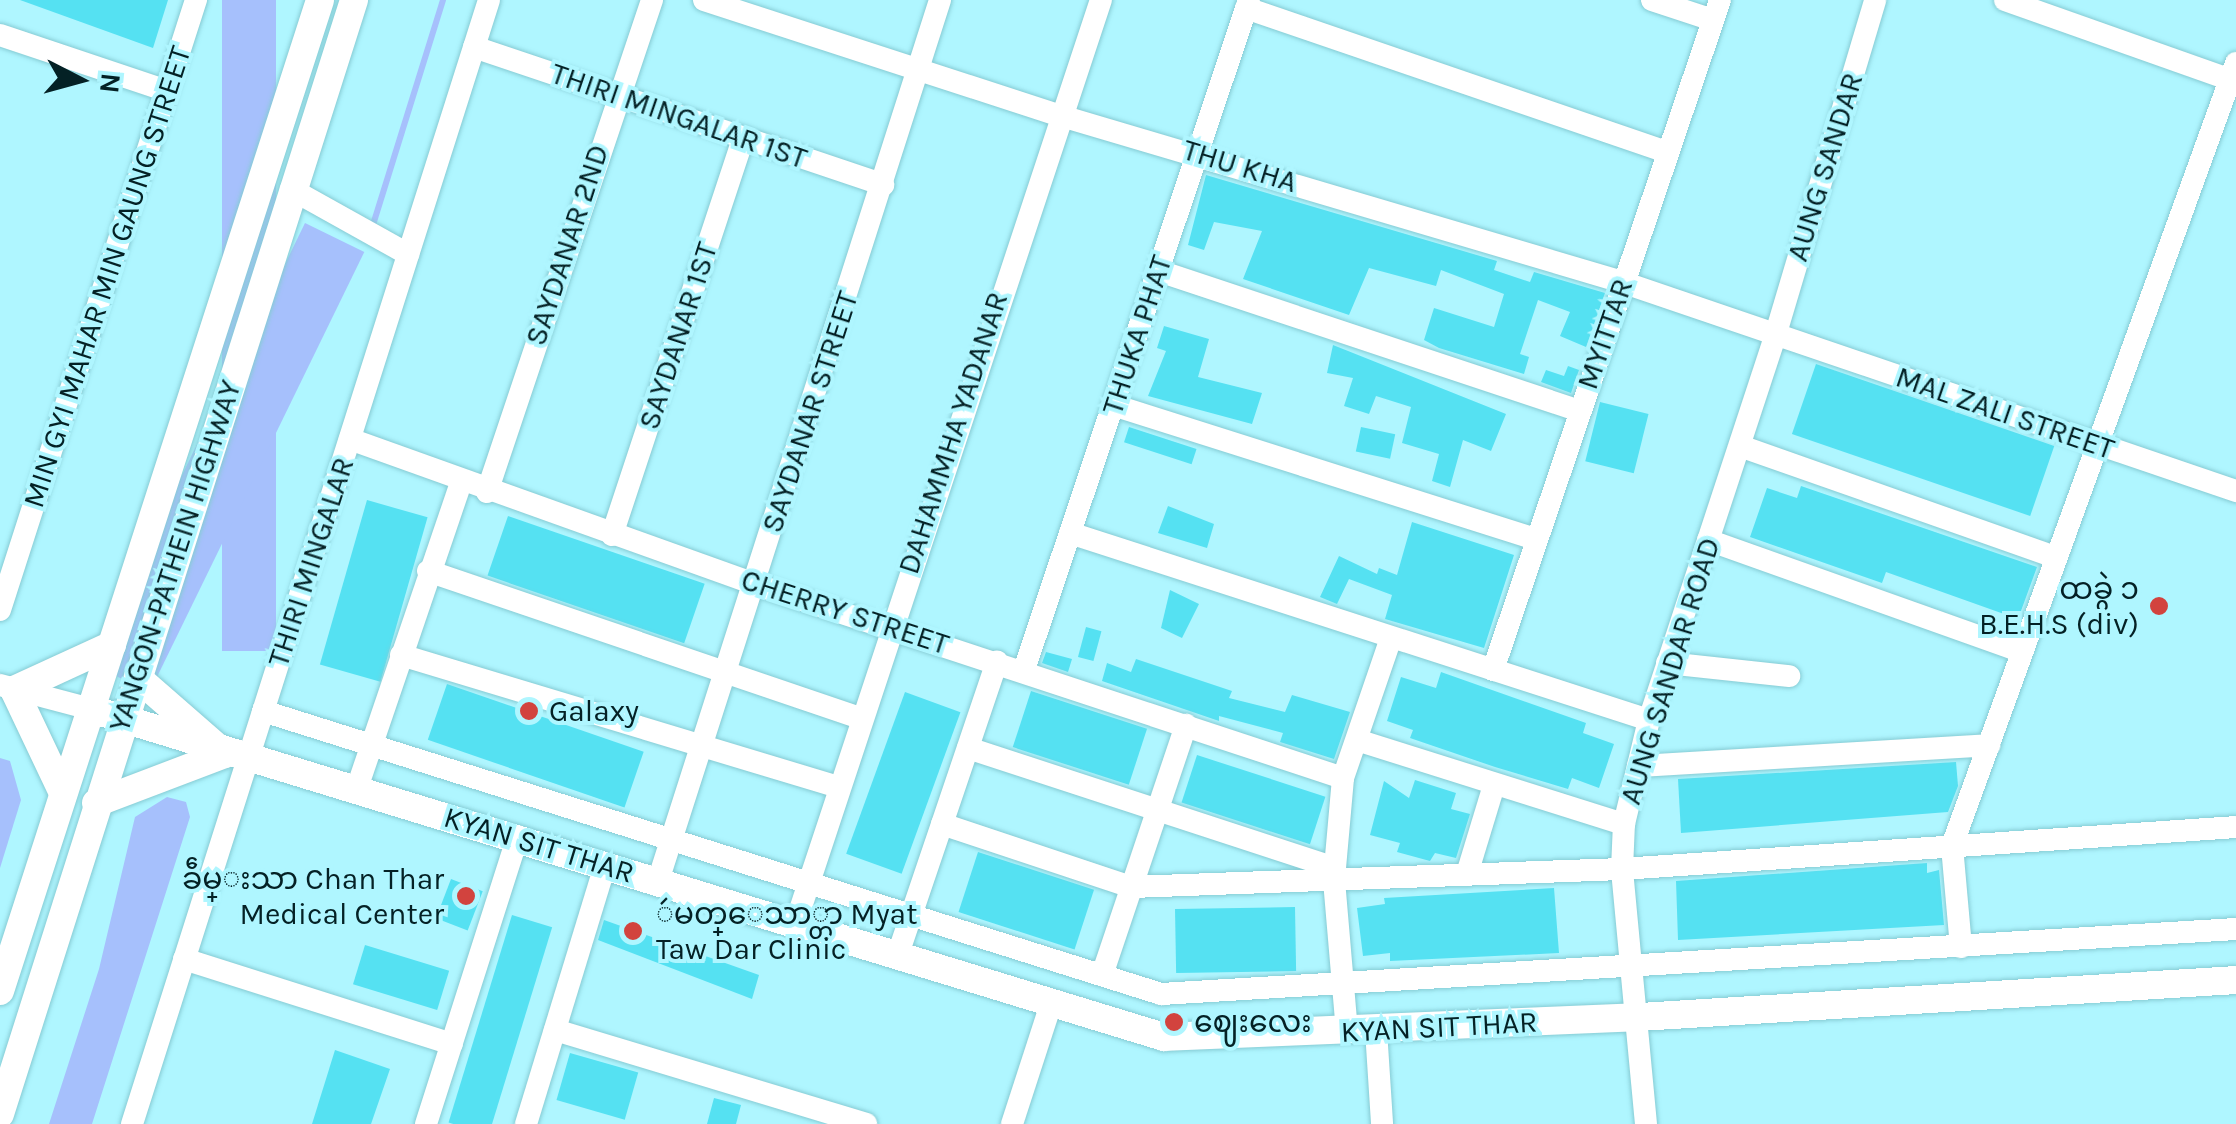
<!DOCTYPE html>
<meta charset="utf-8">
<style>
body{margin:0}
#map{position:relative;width:2236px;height:1124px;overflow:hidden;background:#aff6ff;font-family:Karla,"Noto Sans Myanmar",sans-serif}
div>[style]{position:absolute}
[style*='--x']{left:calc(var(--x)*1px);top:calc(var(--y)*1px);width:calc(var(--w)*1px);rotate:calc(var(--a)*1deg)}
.water>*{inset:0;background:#a6c0fc;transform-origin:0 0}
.stream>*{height:6px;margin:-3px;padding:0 3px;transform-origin:3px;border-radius:3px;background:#a6c0fc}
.building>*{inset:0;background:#55e1f2;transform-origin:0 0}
.roads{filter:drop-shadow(0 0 2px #86cbd4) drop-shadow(0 0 2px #86cbd4)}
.minor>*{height:22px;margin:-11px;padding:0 11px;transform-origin:11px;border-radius:11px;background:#fff}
.major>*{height:28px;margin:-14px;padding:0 14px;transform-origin:14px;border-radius:14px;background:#fff}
.dots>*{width:28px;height:28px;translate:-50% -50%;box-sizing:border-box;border:5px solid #aff6ff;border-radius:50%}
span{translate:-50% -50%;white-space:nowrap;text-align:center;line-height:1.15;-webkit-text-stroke:8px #aff6ff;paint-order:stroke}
.street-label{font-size:30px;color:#042125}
.poi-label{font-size:30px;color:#042125}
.right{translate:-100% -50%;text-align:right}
.left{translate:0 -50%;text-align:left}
.north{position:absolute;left:30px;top:30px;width:100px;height:100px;-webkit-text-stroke:8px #aff6ff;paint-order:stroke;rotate:96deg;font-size:28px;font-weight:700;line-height:40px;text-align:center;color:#042125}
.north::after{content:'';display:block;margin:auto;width:35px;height:45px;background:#042125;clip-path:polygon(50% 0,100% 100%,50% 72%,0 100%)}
</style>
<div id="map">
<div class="water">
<div style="left:222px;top:0;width:54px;height:651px"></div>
<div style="left:305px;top:223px;width:66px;height:490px;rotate:26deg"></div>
<div style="clip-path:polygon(0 758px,10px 761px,21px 800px,0 868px)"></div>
<div style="clip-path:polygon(167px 797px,186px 802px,190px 817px,92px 1124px,49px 1124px,99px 969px,135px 817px)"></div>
</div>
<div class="stream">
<div style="--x:372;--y:228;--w:239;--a:-72.7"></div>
</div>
<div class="building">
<div style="clip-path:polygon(20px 0,168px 0,153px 48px)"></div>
<div style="clip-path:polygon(1206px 175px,1497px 261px,1494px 270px,1530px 282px,1534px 272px,1605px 293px,1586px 347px,1560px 336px,1570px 312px,1538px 300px,1520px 354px,1529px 357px,1524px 374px,1439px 348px,1424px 340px,1434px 308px,1494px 327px,1504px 294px,1441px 270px,1436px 286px,1369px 268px,1349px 315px,1243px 279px,1262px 231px,1214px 222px,1204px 250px,1188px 245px)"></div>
<div style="clip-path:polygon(1164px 326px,1209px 339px,1198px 377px,1262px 393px,1252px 424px,1148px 396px,1166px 351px,1157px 348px)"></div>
<div style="clip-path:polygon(1333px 345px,1506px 414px,1491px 451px,1463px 440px,1450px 487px,1432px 481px,1439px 454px,1402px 443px,1411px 407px,1376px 396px,1369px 414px,1344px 406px,1353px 378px,1327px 373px)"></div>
<div style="left:1816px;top:364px;width:252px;height:74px;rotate:19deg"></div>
<div style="clip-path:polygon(1568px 366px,1579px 370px,1571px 393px,1541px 382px,1546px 370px,1564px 376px)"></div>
<div style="left:1600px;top:402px;width:50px;height:61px;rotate:14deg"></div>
<div style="left:1129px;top:427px;width:71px;height:16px;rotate:18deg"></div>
<div style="left:1361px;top:427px;width:35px;height:25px;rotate:12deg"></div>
<div style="clip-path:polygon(1801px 486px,2037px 567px,2018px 619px,1886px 572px,1882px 583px,1750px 537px,1767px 488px,1797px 498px)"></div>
<div style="left:367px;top:500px;width:63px;height:171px;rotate:16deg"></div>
<div style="clip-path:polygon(1168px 506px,1214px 524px,1207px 548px,1158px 533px)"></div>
<div style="left:508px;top:516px;width:208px;height:63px;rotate:19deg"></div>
<div style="clip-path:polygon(1412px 522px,1514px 555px,1484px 648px,1385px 619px,1392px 595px,1349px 579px,1337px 604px,1320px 597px,1339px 556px,1377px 574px,1379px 568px,1397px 575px)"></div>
<div style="clip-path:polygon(1170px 590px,1199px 604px,1182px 638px,1161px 628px)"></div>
<div style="left:1086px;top:627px;width:16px;height:31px;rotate:15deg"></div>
<div style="clip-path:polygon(1046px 652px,1072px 659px,1068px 672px,1042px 663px)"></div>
<div style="clip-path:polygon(1136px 659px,1232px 691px,1229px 698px,1285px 712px,1292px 695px,1350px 712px,1334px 759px,1280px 742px,1283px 733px,1219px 716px,1219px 721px,1102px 681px,1107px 663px,1131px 672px)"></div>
<div style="clip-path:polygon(1441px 672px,1586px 723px,1583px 733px,1614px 744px,1599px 788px,1572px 778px,1568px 789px,1495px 767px,1410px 738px,1413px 730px,1387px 721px,1401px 677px,1436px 688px)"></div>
<div style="left:447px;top:684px;width:208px;height:59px;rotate:19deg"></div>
<div style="left:1031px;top:691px;width:122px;height:59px;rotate:18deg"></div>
<div style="left:905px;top:692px;width:59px;height:172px;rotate:20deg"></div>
<div style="left:1197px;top:755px;width:135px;height:50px;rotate:18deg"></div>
<div style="clip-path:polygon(1956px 762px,1958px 786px,1948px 812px,1681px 833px,1678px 779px)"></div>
<div style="clip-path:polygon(1415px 780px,1456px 793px,1451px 809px,1470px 814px,1456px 858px,1435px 853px,1430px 861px,1397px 852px,1400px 843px,1370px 835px,1384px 781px,1409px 798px)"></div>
<div style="left:978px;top:852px;width:122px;height:63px;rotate:18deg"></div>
<div style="clip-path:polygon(1927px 863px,1927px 873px,1939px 870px,1944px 925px,1678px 940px,1676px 881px)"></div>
<div style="left:451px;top:879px;width:34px;height:42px;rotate:21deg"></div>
<div style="clip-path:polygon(1554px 888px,1559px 953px,1390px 961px,1390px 953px,1363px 956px,1357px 908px,1385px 904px,1384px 898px)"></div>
<div style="left:1295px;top:907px;width:64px;height:120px;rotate:89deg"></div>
<div style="left:512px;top:915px;width:42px;height:217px;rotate:17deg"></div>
<div style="clip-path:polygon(604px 920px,759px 975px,752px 999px,598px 940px)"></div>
<div style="left:365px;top:945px;width:88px;height:41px;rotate:17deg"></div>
<div style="clip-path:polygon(335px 1050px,390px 1069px,371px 1124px,312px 1124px)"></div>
<div style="left:570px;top:1053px;width:71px;height:49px;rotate:16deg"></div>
<div style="clip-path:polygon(714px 1098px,741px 1105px,736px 1124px,707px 1124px)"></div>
</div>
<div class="roads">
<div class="minor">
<div style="--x:704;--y:0;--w:372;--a:18"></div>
<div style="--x:1058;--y:115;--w:588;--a:16.49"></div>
<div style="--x:1622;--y:282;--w:649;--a:18.8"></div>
<div style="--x:1652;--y:0;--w:64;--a:18.2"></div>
<div style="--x:2005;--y:0;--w:245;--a:19.5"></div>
<div style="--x:1246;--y:8;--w:445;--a:18.9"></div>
<div style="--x:0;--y:35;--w:176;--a:18.5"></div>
<div style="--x:474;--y:47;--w:432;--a:18.6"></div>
<div style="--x:291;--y:189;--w:134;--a:29.1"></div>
<div style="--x:1159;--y:271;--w:443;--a:18.4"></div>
<div style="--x:1113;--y:405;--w:444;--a:17.6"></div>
<div style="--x:350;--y:439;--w:429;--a:19.7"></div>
<div style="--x:754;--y:584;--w:620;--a:18.23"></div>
<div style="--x:1740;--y:446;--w:335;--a:19.4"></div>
<div style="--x:487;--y:492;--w:519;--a:-71.46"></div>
<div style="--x:1070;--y:533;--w:608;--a:17.9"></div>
<div style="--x:612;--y:535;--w:419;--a:-71.7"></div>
<div style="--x:1708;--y:540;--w:333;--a:19.6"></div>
<div style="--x:428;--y:571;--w:456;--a:18.8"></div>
<div style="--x:0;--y:610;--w:641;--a:-72.19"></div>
<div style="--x:401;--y:655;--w:457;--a:16.8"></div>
<div style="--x:1667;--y:663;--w:123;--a:6.1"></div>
<div style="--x:1024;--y:670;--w:707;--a:-71.44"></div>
<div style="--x:1493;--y:670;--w:707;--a:-71.28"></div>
<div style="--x:0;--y:685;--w:94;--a:14.8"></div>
<div style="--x:263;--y:711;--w:942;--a:17.49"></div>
<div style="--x:1161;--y:994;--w:1077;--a:-3.46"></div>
<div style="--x:1357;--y:740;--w:280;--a:17.5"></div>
<div style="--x:968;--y:748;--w:386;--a:18.1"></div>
<div style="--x:1638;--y:766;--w:352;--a:-3.4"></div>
<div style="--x:356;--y:791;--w:326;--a:-71.2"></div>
<div style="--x:942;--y:824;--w:199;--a:18.4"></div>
<div style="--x:1131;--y:887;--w:491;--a:-2.1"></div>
<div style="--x:1622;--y:869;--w:615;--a:-3.91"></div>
<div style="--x:1467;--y:874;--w:93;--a:-73.1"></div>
<div style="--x:658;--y:881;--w:925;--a:-72.25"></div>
<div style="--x:795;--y:925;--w:974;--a:-71.7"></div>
<div style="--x:1961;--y:947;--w:101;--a:-95.1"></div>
<div style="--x:1952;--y:846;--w:833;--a:-70.06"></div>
<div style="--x:897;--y:957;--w:312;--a:-71.3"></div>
<div style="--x:184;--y:959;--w:281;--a:17.6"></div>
<div style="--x:1102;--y:975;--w:264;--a:-71.4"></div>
<div style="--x:555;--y:1030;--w:325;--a:16.8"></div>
<div style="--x:1376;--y:1030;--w:94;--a:86.3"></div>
<div style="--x:1347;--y:1032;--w:154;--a:-94.9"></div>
<div style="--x:1334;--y:879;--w:101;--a:-84.9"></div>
<div style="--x:1343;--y:778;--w:148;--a:-71.1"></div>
<div style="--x:132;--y:1124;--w:1179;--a:-72.38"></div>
<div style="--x:426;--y:1124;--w:302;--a:-72.3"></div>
<div style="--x:526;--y:1124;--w:271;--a:-73"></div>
<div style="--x:1012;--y:1124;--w:126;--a:-72"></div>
<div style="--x:1646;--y:1124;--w:256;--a:-95.4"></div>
<div style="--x:1622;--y:869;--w:45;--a:-87.5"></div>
<div style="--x:1624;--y:824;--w:107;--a:-76.5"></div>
<div style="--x:1649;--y:720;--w:407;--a:-71.8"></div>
<div style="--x:1776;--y:333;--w:347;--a:-73.4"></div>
</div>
<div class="major">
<div style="--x:91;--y:709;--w:1122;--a:17"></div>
<div style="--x:1164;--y:1037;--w:476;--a:-2.4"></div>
<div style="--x:1640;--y:1017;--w:597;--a:-3.55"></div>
<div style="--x:62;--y:791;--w:112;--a:-115.4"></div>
<div style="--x:14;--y:690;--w:108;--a:-24.7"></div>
<div style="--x:96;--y:803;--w:138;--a:-20.8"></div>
<div style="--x:225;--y:754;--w:116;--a:-138.9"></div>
<div style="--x:0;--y:991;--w:1041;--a:-72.1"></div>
<div style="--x:0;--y:1114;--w:1169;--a:-72.37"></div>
</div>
</div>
<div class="dots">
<div style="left:2159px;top:606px;background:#d2433e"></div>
<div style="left:529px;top:711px;background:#d2433e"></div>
<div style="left:466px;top:896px;background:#d2433e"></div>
<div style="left:633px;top:931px;background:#d2433e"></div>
<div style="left:1174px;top:1022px;background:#d2433e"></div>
</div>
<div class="street-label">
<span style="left:679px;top:116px;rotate:19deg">THIRI MINGALAR 1ST</span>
<span style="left:1240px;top:166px;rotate:17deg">THU KHA</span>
<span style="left:1825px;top:167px;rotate:-73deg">AUNG SANDAR</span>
<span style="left:567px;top:245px;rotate:-72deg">SAYDANAR 2ND</span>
<span style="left:107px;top:277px;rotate:-72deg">MIN GYI MAHAR MIN GAUNG STREET</span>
<span style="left:1605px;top:334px;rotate:-71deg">MYITTAR</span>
<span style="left:1137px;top:335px;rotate:-72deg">THUKA PHAT</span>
<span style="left:678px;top:336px;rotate:-72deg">SAYDANAR 1ST</span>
<span style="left:810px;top:412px;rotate:-72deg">SAYDANAR STREET</span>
<span style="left:2005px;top:413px;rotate:19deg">MAL ZALI STREET</span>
<span style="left:953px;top:433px;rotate:-72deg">DAHAMMHA YADANAR</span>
<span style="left:175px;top:556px;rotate:-72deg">YANGON-PATHEIN HIGHWAY</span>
<span style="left:311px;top:562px;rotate:-72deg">THIRI MINGALAR</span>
<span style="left:845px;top:612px;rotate:18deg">CHERRY STREET</span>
<span style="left:1670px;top:671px;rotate:-73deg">AUNG SANDAR ROAD</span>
<span style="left:539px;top:845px;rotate:17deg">KYAN SIT THAR</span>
<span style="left:1439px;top:1027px;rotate:-3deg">KYAN SIT THAR</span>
</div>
<div class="poi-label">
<span class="right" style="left:2139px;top:606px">ထခွဲ ၁<br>B.E.H.S (div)</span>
<span class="left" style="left:549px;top:711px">Galaxy</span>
<span class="right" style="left:444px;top:896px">ခဵမ္းသာ Chan Thar<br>Medical Center</span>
<span class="left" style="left:656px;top:931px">ဴမတ္ေသာ္တာ Myat<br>Taw Dar Clinic</span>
<span class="left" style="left:1194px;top:1022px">ဈေးလေး</span>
</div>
<div class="north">N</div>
</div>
